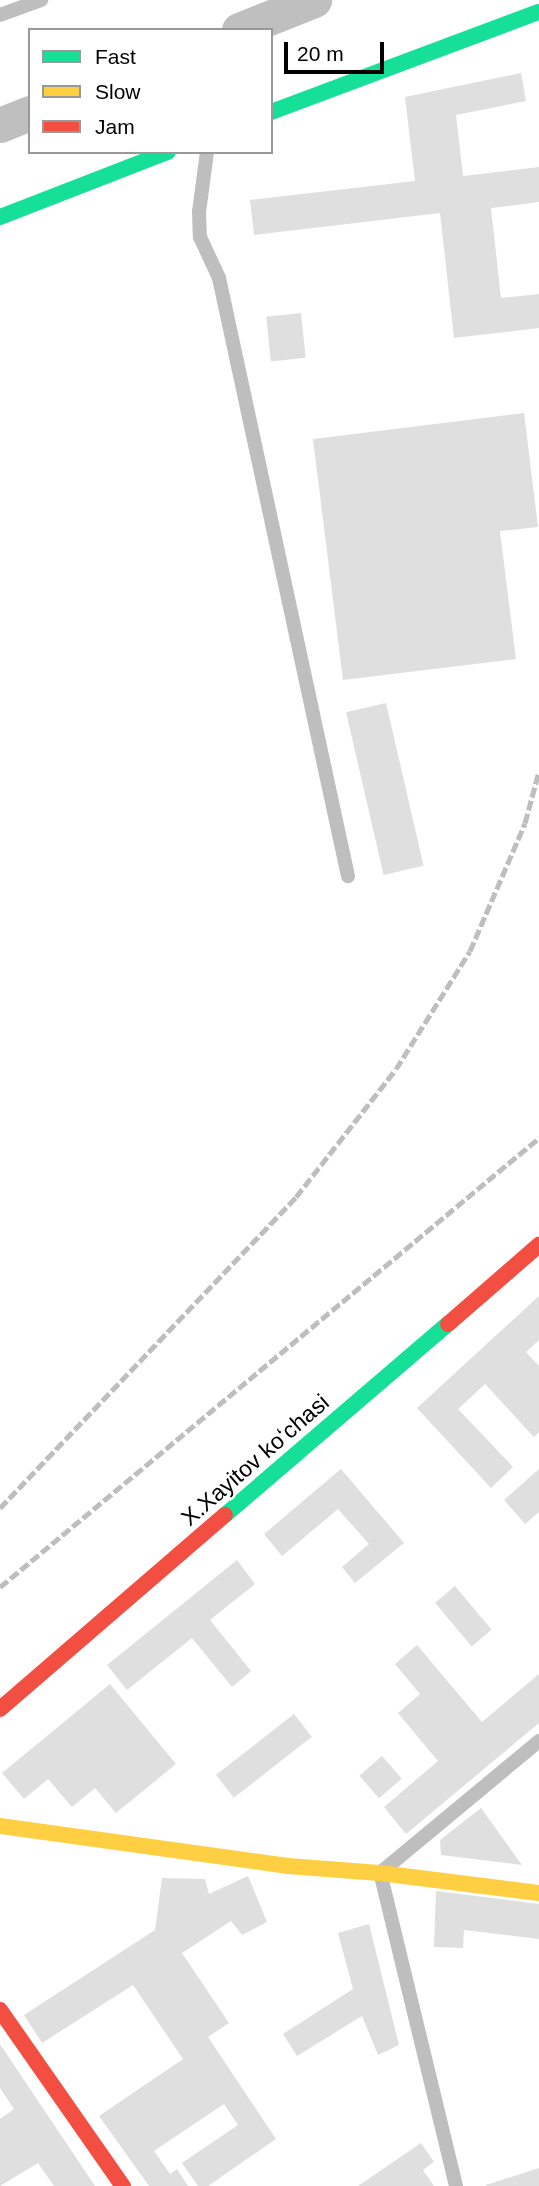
<!DOCTYPE html>
<meta charset="utf-8">
<style>
body{margin:0}
#map{position:relative;width:539px;height:2186px;overflow:hidden;background:#fff;font-family:Helvetica,sans-serif}
div>[style]{position:absolute}
[style*='--x']{left:calc(var(--x)*1px);top:calc(var(--y)*1px);width:calc(var(--w)*1px);rotate:calc(var(--a)*1deg)}
.canal>*{height:35px;margin:-17.5px;padding:0 17.5px;transform-origin:17.5px;border-radius:17.5px;background:#bfbfbf}
.building>*{inset:0;background:#dfdfdf;transform-origin:0 0}
.lane>*{height:14px;margin:-7px;padding:0 7px;transform-origin:7px;border-radius:7px;background:#bebebe}
.fast>*{height:16px;margin:-8px;padding:0 8px;transform-origin:8px;border-radius:8px;background:#16e098}
.slow>*{height:16px;margin:-8px;padding:0 8px;transform-origin:8px;border-radius:8px;background:#ffcf43}
.jam>*{height:16px;margin:-8px;padding:0 8px;transform-origin:8px;border-radius:8px;background:#f24e42}
.rail>*{height:5px;margin-top:-2.5px;transform-origin:0;background:repeating-linear-gradient(90deg,#bebebe 0 10px,transparent 0 13.5px)}
span{translate:-50% -50%;white-space:nowrap;text-align:center;line-height:1.15;-webkit-text-stroke:5px #fff;paint-order:stroke}
.street-label{font-size:23px;color:#000}
.legend{position:absolute;left:28px;top:28px;width:245px;height:126px;box-sizing:border-box;background:#fff;border:2px solid #999;margin:0;padding:9px 12px;list-style:none;font-size:21px;color:#000}
.legend li{display:flex;align-items:center;gap:14px;height:35px}
.legend b{width:35px;border:2px solid #999}
.scale{position:absolute;left:284px;top:42px;width:100px;height:32px;box-sizing:border-box;border:4px solid #000;border-top:0;padding-left:9px;font-size:21px;line-height:24px;white-space:nowrap;color:#000;-webkit-text-stroke:5px #fff;paint-order:stroke}
</style>
<div id="map">
<div class="canal">
<div style="--x:239;--y:30;--w:81;--a:-21.8"></div>
<div style="--x:0;--y:125;--w:32;--a:-22"></div>
</div>
<div class="building">
<div style="clip-path:polygon(521px 73px,526px 101px,456px 115px,463px 176px,539px 167px,539px 202px,491px 208px,501px 298px,539px 294px,539px 328px,454px 338px,440px 213px,254px 235px,250px 200px,415px 181px,405px 97px)"></div>
<div style="left:301px;top:313px;width:45px;height:35px;rotate:84deg"></div>
<div style="clip-path:polygon(524px 413px,538px 527px,500px 531px,516px 659px,343px 680px,313px 439px)"></div>
<div style="left:386px;top:703px;width:167px;height:41px;rotate:77deg"></div>
<div style="clip-path:polygon(539px 1296px,539px 1340px,526px 1352px,539px 1366px,539px 1432px,534px 1437px,485px 1384px,458px 1409px,513px 1467px,491px 1488px,417px 1408px)"></div>
<div style="clip-path:polygon(341px 1469px,404px 1543px,355px 1583px,342px 1567px,369px 1544px,338px 1509px,282px 1556px,264px 1534px)"></div>
<div style="clip-path:polygon(539px 1469px,539px 1512px,525px 1524px,504px 1500px)"></div>
<div style="clip-path:polygon(237px 1560px,255px 1584px,210px 1620px,251px 1671px,232px 1687px,192px 1638px,127px 1690px,107px 1665px)"></div>
<div style="left:455px;top:1586px;width:57px;height:26px;rotate:50deg"></div>
<div style="clip-path:polygon(417px 1645px,482px 1722px,539px 1674px,539px 1723px,406px 1834px,384px 1807px,438px 1761px,398px 1713px,420px 1694px,395px 1664px)"></div>
<div style="clip-path:polygon(110px 1684px,176px 1764px,116px 1813px,95px 1788px,72px 1807px,48px 1779px,24px 1799px,2px 1773px)"></div>
<div style="left:294px;top:1714px;width:29px;height:99px;rotate:52deg"></div>
<div style="left:382px;top:1756px;width:30px;height:30px;rotate:49deg"></div>
<div style="clip-path:polygon(481px 1808px,522px 1865px,441px 1855px,440px 1840px)"></div>
<div style="clip-path:polygon(248px 1876px,267px 1922px,242px 1935px,231px 1921px,182px 1953px,229px 2023px,208px 2037px,276px 2139px,208px 2186px,198px 2186px,182px 2163px,238px 2125px,224px 2104px,154px 2151px,170px 2174px,177px 2169px,188px 2186px,149px 2186px,99px 2116px,183px 2059px,133px 1985px,42px 2043px,24px 2015px,155px 1930px,162px 1878px,205px 1879px,209px 1894px)"></div>
<div style="clip-path:polygon(436px 1891px,539px 1904px,539px 1939px,464px 1930px,463px 1948px,434px 1947px)"></div>
<div style="clip-path:polygon(369px 1924px,399px 2045px,378px 2055px,362px 2016px,297px 2056px,283px 2034px,353px 1989px,338px 1933px)"></div>
<div style="clip-path:polygon(0 2044px,95px 2186px,54px 2186px,38px 2163px,0 2186px,0 2119px,14px 2109px,0 2088px)"></div>
<div style="clip-path:polygon(421px 2143px,434px 2162px,423px 2170px,434px 2186px,358px 2186px)"></div>
<div style="clip-path:polygon(539px 2168px,539px 2186px,486px 2186px,486px 2185px)"></div>
</div>
<div class="lane">
<div style="--x:0;--y:15;--w:44;--a:-20.1"></div>
<div style="--x:207;--y:152;--w:61;--a:97.6"></div>
<div style="--x:199;--y:212;--w:25;--a:88"></div>
<div style="--x:200;--y:237;--w:45;--a:65.1"></div>
<div style="--x:219;--y:278;--w:612;--a:77.83"></div>
<div style="--x:456;--y:2186;--w:322;--a:-103.6"></div>
<div style="--x:380;--y:1873;--w:207;--a:-39.7"></div>
</div>
<div class="fast">
<div style="--x:271;--y:112;--w:286;--a:-20.5"></div>
<div style="--x:0;--y:217;--w:180;--a:-21.2"></div>
<div style="--x:225;--y:1515;--w:294;--a:-40.6"></div>
</div>
<div class="slow">
<div style="--x:0;--y:1826;--w:291;--a:7.9"></div>
<div style="--x:288;--y:1866;--w:92;--a:4.4"></div>
<div style="--x:380;--y:1873;--w:160;--a:7.2"></div>
</div>
<div class="jam">
<div style="--x:448;--y:1324;--w:121;--a:-41"></div>
<div style="--x:0;--y:1709;--w:297;--a:-40.8"></div>
<div style="--x:0;--y:2010;--w:215;--a:55.1"></div>
</div>
<div class="rail">
<div style="--x:0;--y:1508;--w:429;--a:-46.4"></div>
<div style="--x:296;--y:1197;--w:162;--a:-52"></div>
<div style="--x:396;--y:1069;--w:139;--a:-57.9"></div>
<div style="--x:470;--y:951;--w:139;--a:-66.7"></div>
<div style="--x:525;--y:823;--w:54;--a:-74.9"></div>
<div style="--x:0;--y:1587;--w:702;--a:-39.8"></div>
</div>
<div class="street-label">
<span style="left:255px;top:1460px;rotate:-41deg">X.Xayitov koʻchasi</span>
</div>
<ul class="legend">
<li><b style="height:9px;background:#16e098"></b>Fast</li>
<li><b style="height:9px;background:#ffcf43"></b>Slow</li>
<li><b style="height:9px;background:#f24e42"></b>Jam</li>
</ul>
<div class="scale">20 m</div>
</div>
